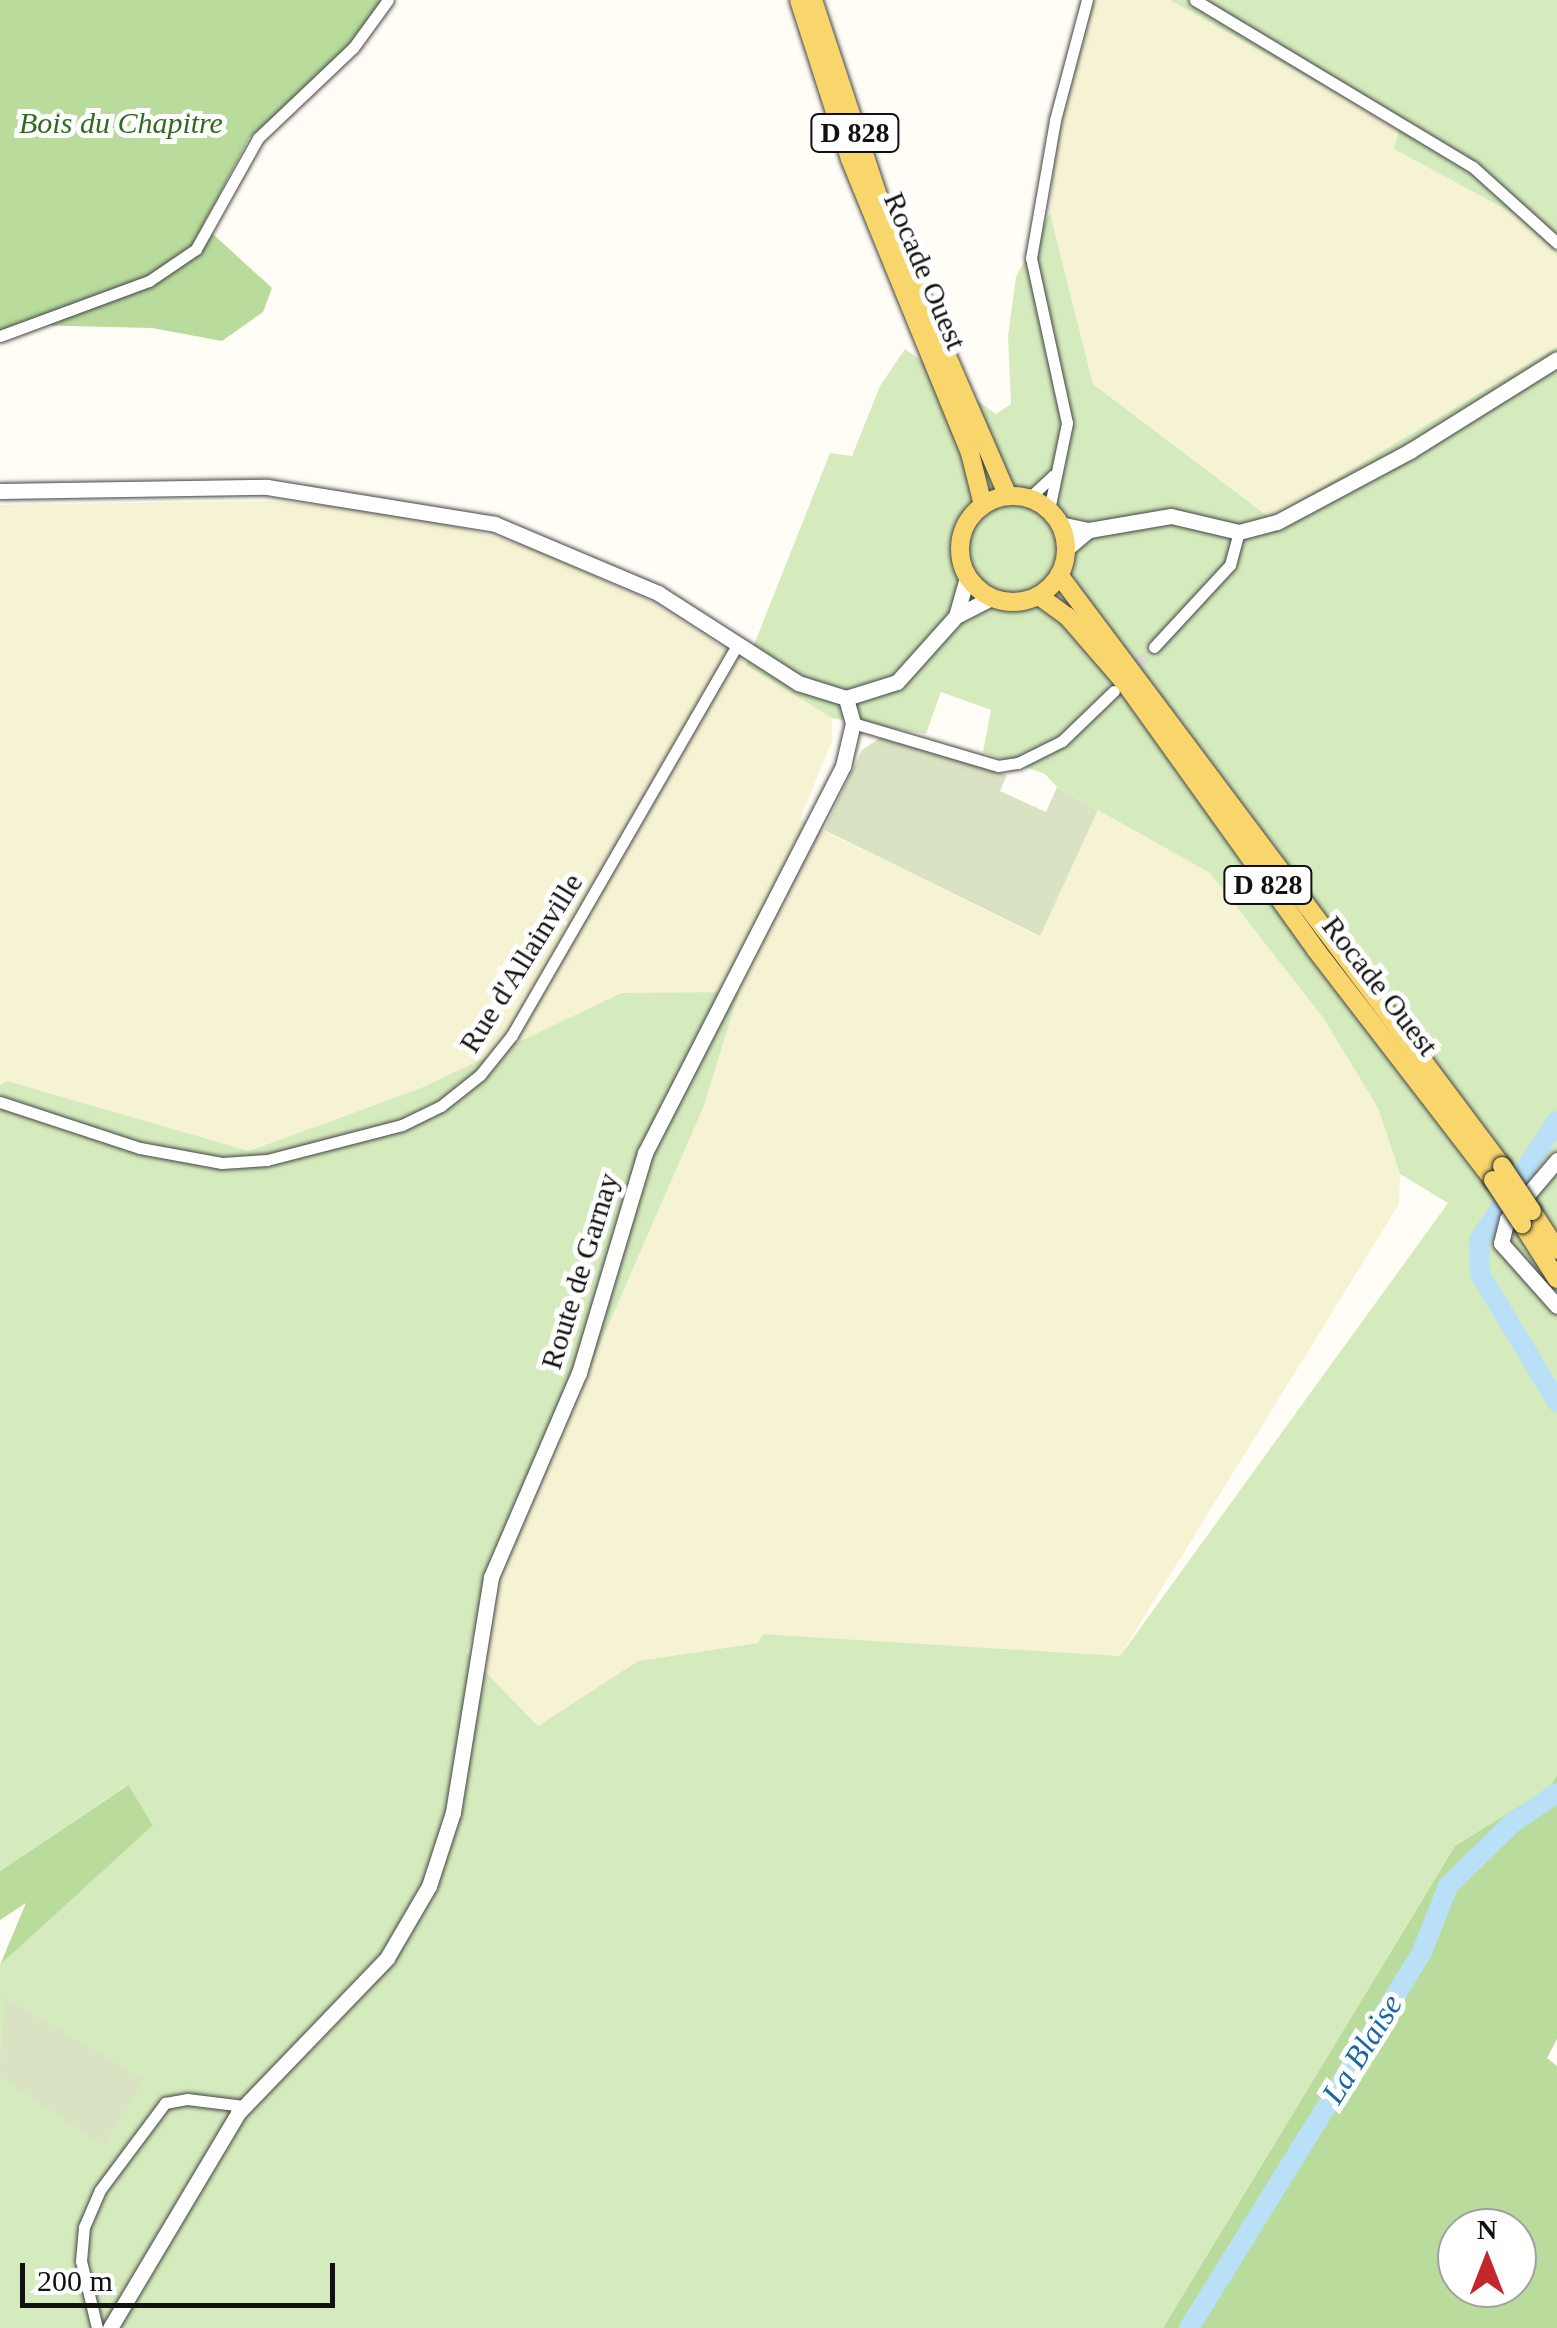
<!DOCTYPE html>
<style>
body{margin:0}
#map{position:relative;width:1557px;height:2328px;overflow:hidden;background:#fffdf5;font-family:"Times New Roman",serif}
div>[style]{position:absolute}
.farmland>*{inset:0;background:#f6f3d4}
.green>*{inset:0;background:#d5ebbd}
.forest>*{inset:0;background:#b9dc9c}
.cemetery>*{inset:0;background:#d9e3c4}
.river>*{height:20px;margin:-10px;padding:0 10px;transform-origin:10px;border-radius:10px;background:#b9e0f7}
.minor-tunnel>*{height:11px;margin-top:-5.5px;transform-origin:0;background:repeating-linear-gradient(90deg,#dbdad3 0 11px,transparent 0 16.5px)}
.roads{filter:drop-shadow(0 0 2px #444) drop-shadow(0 0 2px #444)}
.minor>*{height:11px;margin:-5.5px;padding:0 5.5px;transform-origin:5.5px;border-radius:5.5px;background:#fff}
.tertiary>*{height:15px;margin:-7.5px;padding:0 7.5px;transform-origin:7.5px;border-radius:7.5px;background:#fff}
.primary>*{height:18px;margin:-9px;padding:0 9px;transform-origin:9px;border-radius:9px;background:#f9d66b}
.primary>.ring{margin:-9px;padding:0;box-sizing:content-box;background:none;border:18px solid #f9d66b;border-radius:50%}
.bridges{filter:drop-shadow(0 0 2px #222) drop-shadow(0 0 2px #222)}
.primary-bridge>*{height:18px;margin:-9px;padding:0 9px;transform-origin:9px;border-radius:9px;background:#f9d66b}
span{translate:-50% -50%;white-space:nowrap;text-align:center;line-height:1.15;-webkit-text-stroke:10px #fff;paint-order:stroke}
.shield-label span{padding:2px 8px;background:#fff;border:2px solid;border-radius:8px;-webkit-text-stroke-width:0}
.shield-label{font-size:28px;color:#111;font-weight:700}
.park-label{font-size:30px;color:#2f6b1f;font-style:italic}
.street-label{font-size:30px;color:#111}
.water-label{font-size:32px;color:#1768a6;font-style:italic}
.north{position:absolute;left:1437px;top:2208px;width:100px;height:100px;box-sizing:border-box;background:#fff;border:2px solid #a0a0a0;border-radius:50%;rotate:0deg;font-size:28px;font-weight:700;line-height:40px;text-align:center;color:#111}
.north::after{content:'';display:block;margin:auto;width:35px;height:45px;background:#c4262e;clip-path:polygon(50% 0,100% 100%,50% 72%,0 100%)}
.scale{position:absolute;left:20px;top:2263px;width:315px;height:45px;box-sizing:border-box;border:5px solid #111;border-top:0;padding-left:12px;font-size:30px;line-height:35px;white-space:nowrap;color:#111;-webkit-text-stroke:8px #fff;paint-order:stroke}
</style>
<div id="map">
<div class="farmland">
<i style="clip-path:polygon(1088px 0,1170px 0,1399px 130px,1394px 149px,1514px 214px,1557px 254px,1557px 347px,1270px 518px,1093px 384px,1050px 213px,1056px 126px)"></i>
<i style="clip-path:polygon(269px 501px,406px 512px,528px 546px,655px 603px,832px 718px,832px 741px,800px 819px,1039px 936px,1098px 810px,1210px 873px,1324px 1019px,1378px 1108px,1400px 1174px,1399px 1204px,1120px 1656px,764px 1634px,759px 1643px,638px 1661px,538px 1726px,466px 1652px,703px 1108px,421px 1088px,249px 1151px,8px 1082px,0 1085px,0 505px)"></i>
</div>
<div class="green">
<i style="clip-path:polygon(1170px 0,1557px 0,1557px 254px,1514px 214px,1394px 149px,1399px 129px)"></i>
<i style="clip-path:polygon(1050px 213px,1093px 384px,1270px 518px,1557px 347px,1557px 1775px,1551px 1787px,1455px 1846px,1163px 2328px,0 2328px,0 1965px,153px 1824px,127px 1785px,0 1871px,0 1085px,7px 1081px,249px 1151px,421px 1088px,622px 993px,739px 992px,703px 1108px,466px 1652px,538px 1726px,638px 1661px,758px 1643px,763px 1634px,1120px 1656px,1448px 1203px,1400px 1174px,1378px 1108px,1324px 1019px,1210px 873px,1057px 787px,1045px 774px,983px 752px,991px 710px,941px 692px,926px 734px,832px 718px,746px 665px,830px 453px,852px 456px,880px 386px,905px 349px,996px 414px,1011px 404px,1008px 336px,1016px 277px)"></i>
</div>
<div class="forest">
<i style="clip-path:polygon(0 0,392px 0,303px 93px,249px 138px,203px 225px,272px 288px,263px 312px,222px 341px,152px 328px,26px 325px,0 338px)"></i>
<i style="clip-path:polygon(evenodd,1557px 1775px,1557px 2039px,1547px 2058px,1557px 2066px,1557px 2328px,1163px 2328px,1455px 1846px,1550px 1787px,1557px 1775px,1457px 2228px,1517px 2228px,1517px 2288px,1457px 2288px,1457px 2228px)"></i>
<i style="clip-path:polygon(128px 1785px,153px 1825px,0 1965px,26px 1903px,0 1920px,0 1871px)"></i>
</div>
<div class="cemetery">
<i style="clip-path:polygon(880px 738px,1007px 775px,1000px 791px,1046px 812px,1057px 787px,1098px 810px,1040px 936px,824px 830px,862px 750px)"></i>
<i style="clip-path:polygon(4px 1997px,144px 2080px,103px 2146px,0 2077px)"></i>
</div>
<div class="river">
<i style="left:1557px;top:1121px;width:142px;rotate:123.2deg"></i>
<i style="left:1479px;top:1240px;width:34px;rotate:88deg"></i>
<i style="left:1480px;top:1274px;width:149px;rotate:59deg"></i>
<i style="left:1189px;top:2328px;width:442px;rotate:-58.2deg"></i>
<i style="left:1422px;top:1952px;width:71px;rotate:-68.5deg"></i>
<i style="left:1448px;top:1886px;width:88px;rotate:-44.5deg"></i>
<i style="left:1511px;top:1824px;width:55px;rotate:-34deg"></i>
</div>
<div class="minor-tunnel">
<i style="left:1127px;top:676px;width:40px;rotate:-47deg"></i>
</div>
<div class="roads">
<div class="minor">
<i style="left:1195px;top:0;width:324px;rotate:31deg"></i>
<i style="left:1473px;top:167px;width:113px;rotate:42.1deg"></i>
<i style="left:0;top:336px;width:159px;rotate:-20.3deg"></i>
<i style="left:149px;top:281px;width:57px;rotate:-34.2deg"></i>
<i style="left:196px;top:249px;width:127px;rotate:-60.8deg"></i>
<i style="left:258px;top:138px;width:131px;rotate:-43.5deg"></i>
<i style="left:353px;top:48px;width:59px;rotate:-53.9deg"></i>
<i style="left:1029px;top:498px;width:33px;rotate:-43deg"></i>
<i style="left:1049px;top:510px;width:89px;rotate:-78.3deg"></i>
<i style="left:1067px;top:423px;width:169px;rotate:-102.3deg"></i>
<i style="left:1031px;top:258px;width:140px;rotate:-80.1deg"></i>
<i style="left:1055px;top:120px;width:124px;rotate:-75.1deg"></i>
<i style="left:1154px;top:647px;width:112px;rotate:-47.2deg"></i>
<i style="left:1230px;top:565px;width:34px;rotate:-75deg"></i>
<i style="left:853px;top:723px;width:151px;rotate:16.5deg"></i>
<i style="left:998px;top:766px;width:20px;rotate:-9deg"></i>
<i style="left:1018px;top:763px;width:49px;rotate:-26.6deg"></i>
<i style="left:1062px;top:741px;width:72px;rotate:-43.9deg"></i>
<i style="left:0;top:1102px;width:147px;rotate:18.2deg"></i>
<i style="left:140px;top:1148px;width:83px;rotate:10.4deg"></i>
<i style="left:222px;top:1163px;width:45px;rotate:-3.8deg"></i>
<i style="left:267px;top:1160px;width:139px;rotate:-14.5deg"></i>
<i style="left:402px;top:1125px;width:43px;rotate:-26deg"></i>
<i style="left:441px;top:1106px;width:50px;rotate:-38.5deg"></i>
<i style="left:480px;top:1075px;width:51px;rotate:-51.3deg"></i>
<i style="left:512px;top:1035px;width:452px;rotate:-60deg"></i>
<i style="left:97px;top:2328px;width:69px;rotate:-103.4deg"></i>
<i style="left:81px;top:2261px;width:34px;rotate:-85deg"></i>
<i style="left:84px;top:2227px;width:40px;rotate:-66.6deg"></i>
<i style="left:100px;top:2190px;width:109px;rotate:-53.2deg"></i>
<i style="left:165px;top:2103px;width:22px;rotate:-10deg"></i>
<i style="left:187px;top:2099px;width:57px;rotate:7deg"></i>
</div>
<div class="tertiary">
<i style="left:0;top:491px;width:267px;rotate:-0.9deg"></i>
<i style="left:267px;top:487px;width:231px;rotate:9.2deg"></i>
<i style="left:495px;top:524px;width:177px;rotate:22.9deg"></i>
<i style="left:658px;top:593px;width:166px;rotate:32.7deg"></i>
<i style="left:798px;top:683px;width:50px;rotate:17.4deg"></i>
<i style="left:846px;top:698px;width:53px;rotate:-17.4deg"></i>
<i style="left:897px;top:682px;width:89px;rotate:-48.2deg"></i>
<i style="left:956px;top:616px;width:39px;rotate:-27deg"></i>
<i style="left:1060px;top:524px;width:30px;rotate:12deg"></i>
<i style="left:1089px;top:530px;width:83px;rotate:-9.7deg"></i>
<i style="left:1171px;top:516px;width:70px;rotate:13.2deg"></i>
<i style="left:1239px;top:532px;width:39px;rotate:-15deg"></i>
<i style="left:1277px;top:522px;width:151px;rotate:-28.1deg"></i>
<i style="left:1410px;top:451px;width:173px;rotate:-32deg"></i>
<i style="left:1066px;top:549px;width:30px;rotate:-40deg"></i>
<i style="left:956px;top:616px;width:40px;rotate:-74deg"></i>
<i style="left:1557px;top:1160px;width:77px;rotate:130.3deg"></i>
<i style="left:1507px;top:1219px;width:25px;rotate:104deg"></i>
<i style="left:1501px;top:1243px;width:84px;rotate:48.4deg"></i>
<i style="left:110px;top:2328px;width:250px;rotate:-59.2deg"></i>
<i style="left:238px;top:2113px;width:215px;rotate:-46.1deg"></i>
<i style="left:387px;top:1958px;width:83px;rotate:-59.7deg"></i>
<i style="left:429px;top:1886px;width:78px;rotate:-72deg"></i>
<i style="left:453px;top:1812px;width:238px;rotate:-80.8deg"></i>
<i style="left:491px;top:1577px;width:222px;rotate:-66.7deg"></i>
<i style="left:579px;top:1373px;width:230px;rotate:-73.3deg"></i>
<i style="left:645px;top:1153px;width:435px;rotate:-62.9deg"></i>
<i style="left:843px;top:766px;width:44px;rotate:-76.9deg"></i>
<i style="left:853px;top:723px;width:26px;rotate:-106deg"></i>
</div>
<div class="primary">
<i style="left:799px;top:0;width:167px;rotate:72.2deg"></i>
<i style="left:850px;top:159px;width:318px;rotate:67.8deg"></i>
<i style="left:970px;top:453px;width:54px;rotate:76deg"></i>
<i style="left:813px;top:0;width:215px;rotate:71.6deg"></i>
<i style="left:881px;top:204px;width:318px;rotate:66.5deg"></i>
<i class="ring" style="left:960px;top:496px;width:88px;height:88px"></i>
<i style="left:1059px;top:575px;width:739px;rotate:53.15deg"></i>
<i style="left:1039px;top:596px;width:34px;rotate:36deg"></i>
<i style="left:1067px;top:616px;width:89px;rotate:49.1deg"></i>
<i style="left:1125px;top:683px;width:328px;rotate:54.4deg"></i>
<i style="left:1316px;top:950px;width:290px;rotate:52.4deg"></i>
<i style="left:1532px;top:1211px;width:46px;rotate:57.3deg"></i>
<i style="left:1522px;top:1224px;width:65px;rotate:57.5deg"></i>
</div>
</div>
<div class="bridges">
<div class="primary-bridge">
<i style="left:1502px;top:1166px;width:54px;rotate:56.3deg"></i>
<i style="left:1493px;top:1180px;width:53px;rotate:56.6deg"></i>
</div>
</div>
<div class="shield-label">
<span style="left:855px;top:133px">D 828</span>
<span style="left:1268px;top:885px">D 828</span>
</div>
<div class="park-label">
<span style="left:121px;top:123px">Bois du Chapitre</span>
</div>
<div class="street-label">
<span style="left:925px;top:271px;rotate:67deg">Rocade Ouest</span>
<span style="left:521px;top:963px;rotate:-58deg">Rue d'Allainville</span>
<span style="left:1380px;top:986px;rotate:52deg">Rocade Ouest</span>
<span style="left:580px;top:1271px;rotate:-73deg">Route de Garnay</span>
</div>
<div class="water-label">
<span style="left:1362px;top:2049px;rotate:-58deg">La Blaise</span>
</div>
<div class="north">N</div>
<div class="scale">200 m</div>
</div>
